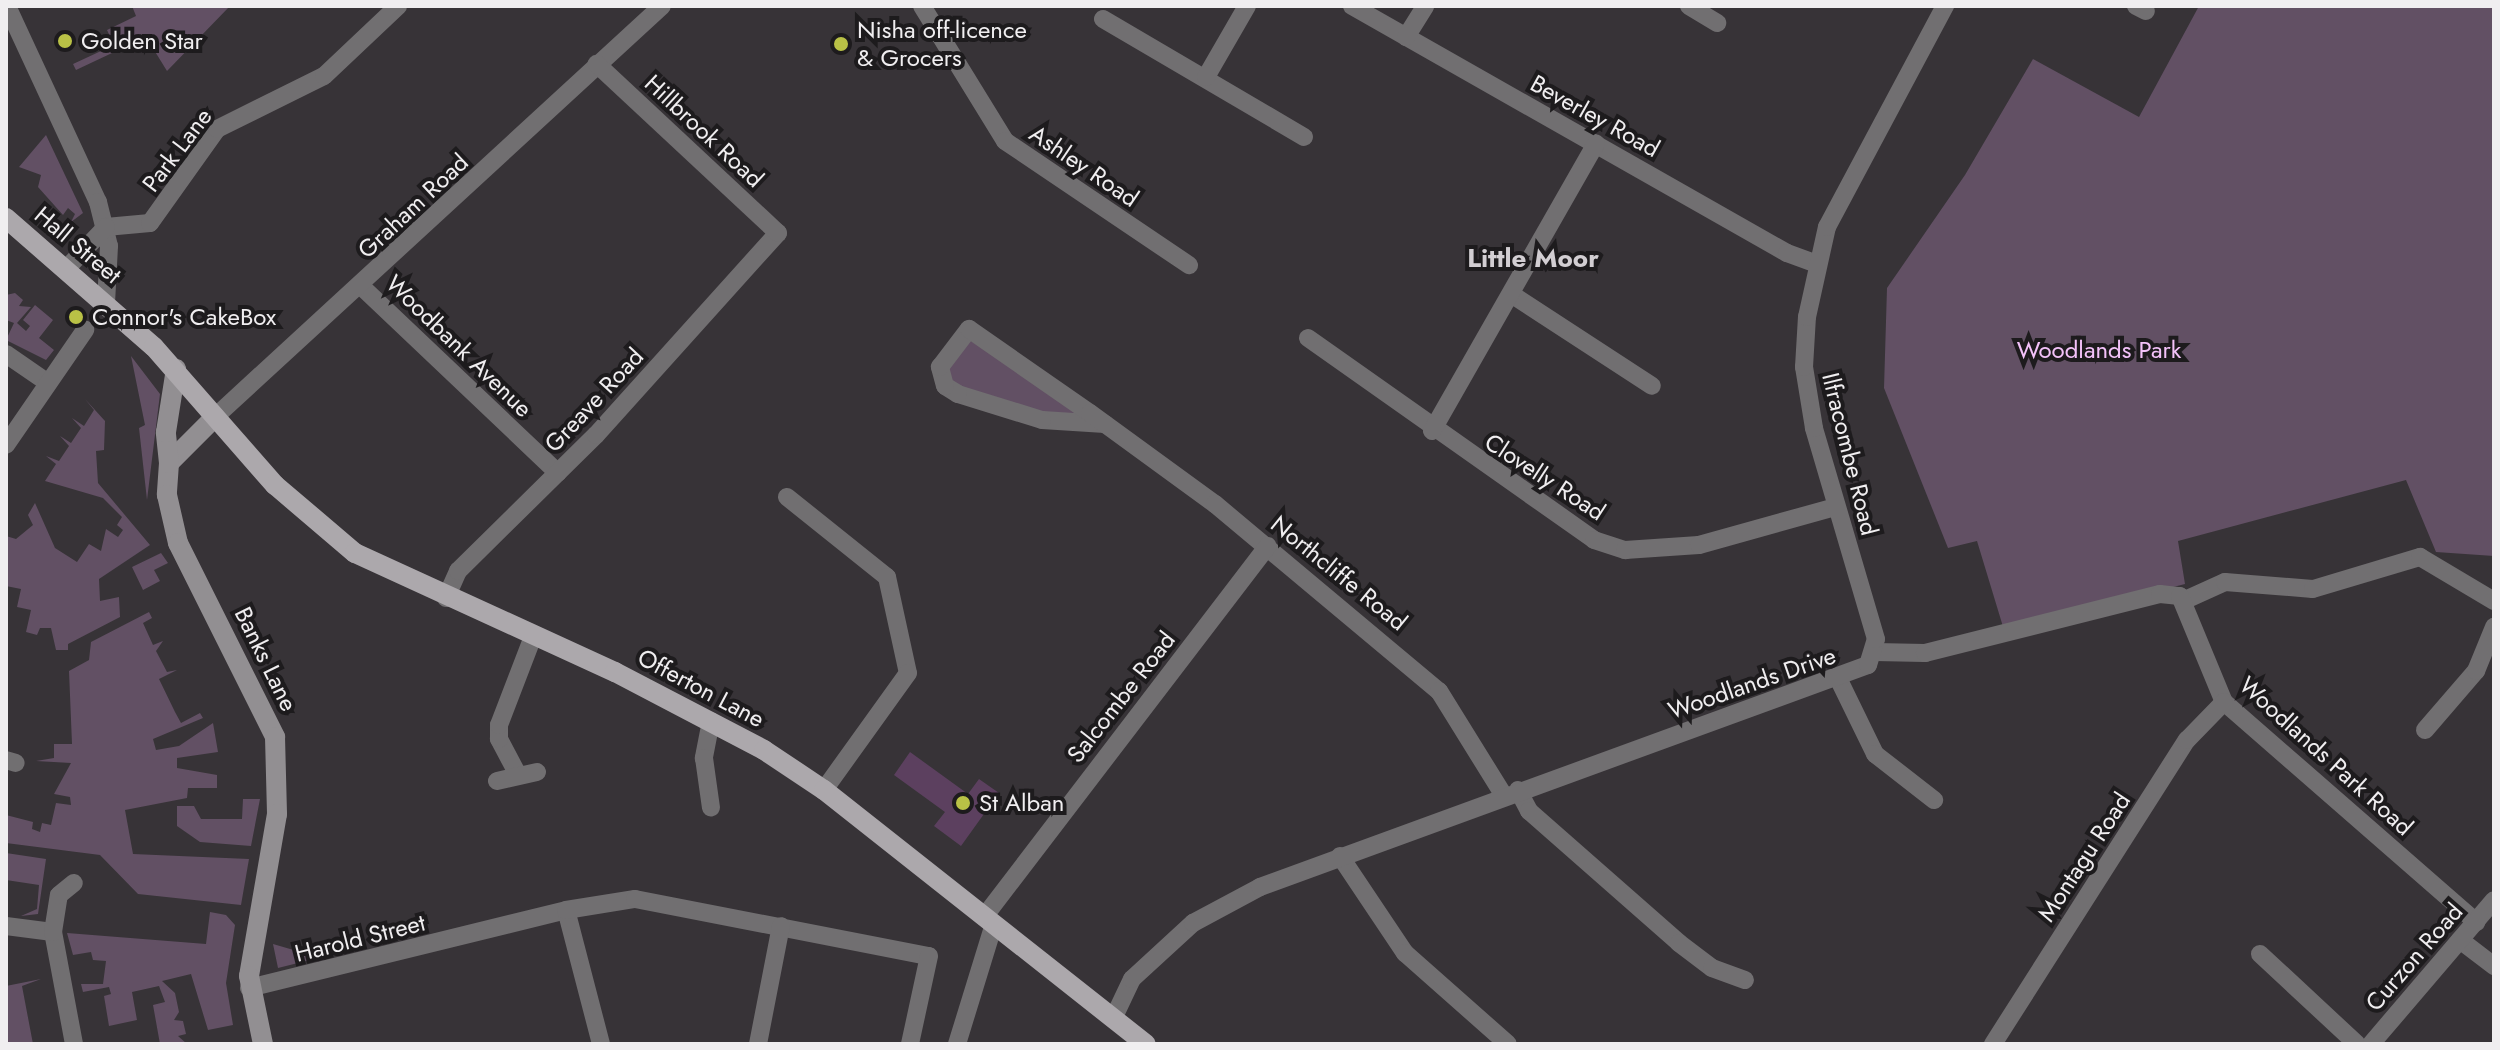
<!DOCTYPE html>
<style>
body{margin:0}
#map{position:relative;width:2500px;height:1050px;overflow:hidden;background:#373337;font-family:Jost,sans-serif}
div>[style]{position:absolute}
.green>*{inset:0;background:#625064}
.building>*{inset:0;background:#5c405f}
.street>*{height:18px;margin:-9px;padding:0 9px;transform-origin:9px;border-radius:9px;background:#716f71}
.secondary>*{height:20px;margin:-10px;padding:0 10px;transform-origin:10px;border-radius:10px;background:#928f92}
.primary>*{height:20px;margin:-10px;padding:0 10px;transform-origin:10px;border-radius:10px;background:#aca8ac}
.dots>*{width:22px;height:22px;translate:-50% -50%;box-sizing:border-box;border:4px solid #1d1b1d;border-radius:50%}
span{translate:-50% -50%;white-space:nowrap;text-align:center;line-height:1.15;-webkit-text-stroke:8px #1d1b1d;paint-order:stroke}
.poi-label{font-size:24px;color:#f0eef0}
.left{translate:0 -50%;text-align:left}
.street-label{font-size:24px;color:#f0eef0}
.park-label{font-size:24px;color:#f3c2f9}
.neighbourhood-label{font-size:26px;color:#d2ced2;font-weight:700}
.frame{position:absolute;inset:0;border:8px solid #f0eef0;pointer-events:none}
</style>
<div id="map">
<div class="green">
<i style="clip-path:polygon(132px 6px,230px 6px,167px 71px,146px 37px,76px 70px,73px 64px,114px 45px,107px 30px,136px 16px)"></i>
<i style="clip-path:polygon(2199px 6px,2494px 6px,2494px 556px,2436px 552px,2406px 480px,2178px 541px,2185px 584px,2004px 630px,1977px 541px,1948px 548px,1884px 388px,1887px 288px,1965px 175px,2033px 59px,2139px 117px)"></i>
<i style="clip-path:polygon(46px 135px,83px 213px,71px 222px,75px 214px,68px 208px,63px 215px,38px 187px,41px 175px,19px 167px)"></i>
<i style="clip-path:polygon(15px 293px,23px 300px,19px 306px,31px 307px,17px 323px,26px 331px,30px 326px,23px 320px,35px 305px,53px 320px,39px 338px,54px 350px,46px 360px,6px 340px,14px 323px,6px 320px,6px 295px)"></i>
<i style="clip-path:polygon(961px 335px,1090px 413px,1042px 420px,945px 386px,946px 355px)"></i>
<i style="clip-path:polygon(131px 356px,160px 394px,147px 500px,139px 428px,145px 425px)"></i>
<i style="clip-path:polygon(85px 399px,105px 421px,104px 450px,96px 451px,98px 483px,150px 545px,99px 579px,100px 601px,119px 597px,120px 617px,68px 644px,68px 650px,56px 650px,51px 628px,40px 628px,37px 635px,26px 632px,31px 610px,17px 607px,21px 589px,6px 586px,6px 536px,16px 539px,33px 525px,28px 515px,35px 503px,55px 548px,77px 562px,89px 544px,101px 551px,106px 529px,118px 537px,123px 530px,117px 525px,122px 517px,103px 498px,45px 481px,56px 464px,46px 456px,59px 461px,69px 446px,60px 436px,71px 443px,81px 428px,72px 418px,84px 426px,94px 410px)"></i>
<i style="clip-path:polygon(161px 553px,168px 563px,154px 570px,160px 581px,143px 590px,132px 567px)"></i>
<i style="clip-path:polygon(149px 612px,152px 618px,143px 623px,153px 645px,163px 641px,156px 651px,167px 672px,177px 670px,159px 679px,175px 712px,181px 723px,200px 713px,203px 718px,153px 739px,156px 750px,179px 746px,213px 723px,218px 752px,177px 758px,177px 768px,217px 775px,217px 788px,188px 788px,187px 798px,125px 810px,133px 854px,249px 859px,241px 905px,138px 894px,100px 855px,6px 843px,6px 815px,33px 822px,32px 829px,40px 832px,42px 823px,51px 825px,56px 803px,71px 805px,70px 797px,54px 794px,71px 763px,36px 761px,54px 758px,54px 744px,72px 744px,69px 671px,89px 660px,91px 642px)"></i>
<i style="clip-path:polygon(243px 799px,260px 799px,251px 846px,200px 842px,177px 826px,177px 806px,194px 806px,201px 819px,242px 819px)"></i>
<i style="clip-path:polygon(6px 853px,46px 859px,38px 914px,21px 916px,37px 909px,39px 885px,6px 880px)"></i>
<i style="clip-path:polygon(210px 912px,226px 915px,235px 925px,226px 983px,233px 1025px,208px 1030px,191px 974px,162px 981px,175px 993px,179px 1012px,174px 1020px,183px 1021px,186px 1034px,178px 1036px,187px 1044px,160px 1044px,153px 1005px,165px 1002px,159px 986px,132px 992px,137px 1020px,109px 1026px,104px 996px,111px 994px,109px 987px,83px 992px,81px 984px,103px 984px,106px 961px,93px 960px,91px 952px,73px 955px,67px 933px,206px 944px)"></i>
<i style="clip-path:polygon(273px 944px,297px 951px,334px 954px,278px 968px)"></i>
<i style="clip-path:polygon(41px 979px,22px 986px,33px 1044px,6px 1044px,6px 986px)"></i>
</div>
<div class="building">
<i style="clip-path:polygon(910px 752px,968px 794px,979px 779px,999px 793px,961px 846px,934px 826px,945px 812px,894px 775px)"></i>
</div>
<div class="street">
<i style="left:7px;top:6px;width:216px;rotate:65.1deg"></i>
<i style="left:98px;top:202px;width:45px;rotate:76deg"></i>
<i style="left:109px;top:246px;width:57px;rotate:93deg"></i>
<i style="left:922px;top:6px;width:158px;rotate:58.4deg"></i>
<i style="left:1005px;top:141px;width:222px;rotate:34deg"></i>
<i style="left:1352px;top:6px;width:500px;rotate:29.59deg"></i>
<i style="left:1787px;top:253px;width:32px;rotate:20deg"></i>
<i style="left:1689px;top:6px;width:33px;rotate:31deg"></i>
<i style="left:2136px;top:6px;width:11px;rotate:27deg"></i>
<i style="left:1103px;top:19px;width:233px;rotate:30.4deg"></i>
<i style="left:1406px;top:37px;width:36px;rotate:-58deg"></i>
<i style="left:1206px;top:77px;width:82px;rotate:-60deg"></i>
<i style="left:106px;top:227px;width:44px;rotate:-5.2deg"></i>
<i style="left:150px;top:223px;width:115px;rotate:-54.5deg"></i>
<i style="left:217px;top:129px;width:119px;rotate:-26.4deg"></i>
<i style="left:324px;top:76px;width:102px;rotate:-43.4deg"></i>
<i style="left:66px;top:269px;width:58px;rotate:-46.4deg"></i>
<i style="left:362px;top:287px;width:270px;rotate:43.5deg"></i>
<i style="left:1511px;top:294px;width:168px;rotate:33.1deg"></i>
<i style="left:1308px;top:338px;width:350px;rotate:35.2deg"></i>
<i style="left:1594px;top:540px;width:33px;rotate:18deg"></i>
<i style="left:1625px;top:550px;width:74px;rotate:-3.9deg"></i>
<i style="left:1699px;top:545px;width:141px;rotate:-15.6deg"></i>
<i style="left:6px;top:354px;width:51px;rotate:34.6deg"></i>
<i style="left:215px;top:417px;width:607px;rotate:-42.6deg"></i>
<i style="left:1105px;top:424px;width:63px;rotate:-176.4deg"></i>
<i style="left:1042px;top:420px;width:88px;rotate:-162.8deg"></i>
<i style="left:958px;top:394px;width:15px;rotate:-148deg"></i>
<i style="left:945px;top:386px;width:20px;rotate:-105deg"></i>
<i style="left:940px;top:367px;width:48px;rotate:-52.7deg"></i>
<i style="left:969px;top:329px;width:147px;rotate:34.8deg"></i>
<i style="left:1090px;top:413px;width:155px;rotate:36.1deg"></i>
<i style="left:1215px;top:504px;width:292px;rotate:39.9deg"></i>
<i style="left:1439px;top:691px;width:123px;rotate:58.2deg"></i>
<i style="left:1432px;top:431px;width:331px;rotate:-60.3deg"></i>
<i style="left:6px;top:445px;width:140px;rotate:-55.5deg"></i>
<i style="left:787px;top:497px;width:128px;rotate:38.7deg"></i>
<i style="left:887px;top:577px;width:98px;rotate:77.7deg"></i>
<i style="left:908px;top:673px;width:144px;rotate:125.7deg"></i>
<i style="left:446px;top:598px;width:30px;rotate:-66deg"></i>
<i style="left:458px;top:571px;width:194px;rotate:-44.6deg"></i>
<i style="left:596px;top:435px;width:272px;rotate:-48deg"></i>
<i style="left:778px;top:233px;width:248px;rotate:-137deg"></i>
<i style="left:2183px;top:601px;width:46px;rotate:-24.3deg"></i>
<i style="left:2225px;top:582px;width:88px;rotate:4.5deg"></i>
<i style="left:2313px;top:589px;width:112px;rotate:-16.7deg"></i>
<i style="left:2420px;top:557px;width:86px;rotate:30.7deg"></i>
<i style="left:1875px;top:652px;width:50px;rotate:1.1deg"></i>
<i style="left:1925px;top:653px;width:242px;rotate:-14.1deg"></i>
<i style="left:2160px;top:594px;width:20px;rotate:6deg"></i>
<i style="left:2180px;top:596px;width:115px;rotate:67.5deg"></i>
<i style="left:2224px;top:702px;width:335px;rotate:41.1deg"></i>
<i style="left:1838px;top:678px;width:85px;rotate:64deg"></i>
<i style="left:1875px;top:754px;width:75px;rotate:37.9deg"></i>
<i style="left:711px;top:721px;width:38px;rotate:101deg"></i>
<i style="left:704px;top:758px;width:50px;rotate:82deg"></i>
<i style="left:2425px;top:730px;width:78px;rotate:-49.2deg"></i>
<i style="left:2476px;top:671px;width:48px;rotate:-67.8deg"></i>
<i style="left:6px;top:760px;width:10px;rotate:17deg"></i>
<i style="left:518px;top:775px;width:41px;rotate:-117.8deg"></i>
<i style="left:499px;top:739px;width:14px;rotate:-90deg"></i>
<i style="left:499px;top:725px;width:97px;rotate:-69deg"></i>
<i style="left:497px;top:781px;width:41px;rotate:-12.7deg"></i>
<i style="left:1518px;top:790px;width:24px;rotate:62deg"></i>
<i style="left:1529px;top:811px;width:200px;rotate:41.3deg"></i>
<i style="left:1679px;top:943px;width:41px;rotate:37.1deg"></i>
<i style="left:1712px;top:968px;width:35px;rotate:20deg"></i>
<i style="left:1340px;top:856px;width:117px;rotate:56.2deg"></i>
<i style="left:1405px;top:953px;width:137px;rotate:41.5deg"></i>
<i style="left:984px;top:917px;width:467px;rotate:-52.6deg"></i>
<i style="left:6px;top:926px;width:47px;rotate:7.3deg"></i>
<i style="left:2460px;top:940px;width:43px;rotate:37.4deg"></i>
<i style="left:2260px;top:954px;width:132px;rotate:42.9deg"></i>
<i style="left:249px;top:988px;width:326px;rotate:-13.8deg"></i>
<i style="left:1113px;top:1019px;width:44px;rotate:-64.6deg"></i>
<i style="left:1132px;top:979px;width:83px;rotate:-42.6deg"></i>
<i style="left:1193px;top:923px;width:76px;rotate:-28.2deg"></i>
<i style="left:1260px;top:887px;width:647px;rotate:-20.06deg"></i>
<i style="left:1868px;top:665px;width:27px;rotate:-73deg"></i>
<i style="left:1876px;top:639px;width:220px;rotate:-106.4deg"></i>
<i style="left:1814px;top:428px;width:62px;rotate:-99.3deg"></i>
<i style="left:1804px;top:367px;width:50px;rotate:-86.6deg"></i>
<i style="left:1807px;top:317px;width:92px;rotate:-77.5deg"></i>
<i style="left:1827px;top:227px;width:251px;rotate:-61.9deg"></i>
<i style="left:74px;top:1044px;width:114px;rotate:-100.6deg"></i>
<i style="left:53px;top:932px;width:37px;rotate:-81deg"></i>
<i style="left:59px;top:895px;width:19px;rotate:-39deg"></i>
<i style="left:601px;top:1044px;width:138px;rotate:-104.6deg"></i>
<i style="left:566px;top:910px;width:70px;rotate:-9.1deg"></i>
<i style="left:635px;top:899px;width:299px;rotate:11deg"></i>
<i style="left:929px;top:956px;width:90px;rotate:102.2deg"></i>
<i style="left:758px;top:1044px;width:120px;rotate:-79deg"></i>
<i style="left:957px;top:1044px;width:126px;rotate:-72.9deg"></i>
<i style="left:1993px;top:1044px;width:361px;rotate:-57.5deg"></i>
<i style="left:2187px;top:740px;width:53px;rotate:-45.8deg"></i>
<i style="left:2371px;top:1044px;width:189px;rotate:-49.5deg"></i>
</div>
<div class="secondary">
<i style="left:215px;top:417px;width:65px;rotate:135deg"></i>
<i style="left:169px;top:463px;width:32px;rotate:94deg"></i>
<i style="left:167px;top:495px;width:49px;rotate:77.1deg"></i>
<i style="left:178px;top:543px;width:217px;rotate:63.4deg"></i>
<i style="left:275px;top:737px;width:77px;rotate:88.5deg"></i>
<i style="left:277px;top:814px;width:164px;rotate:99.8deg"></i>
<i style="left:249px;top:976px;width:69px;rotate:78.4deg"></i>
<i style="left:169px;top:463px;width:31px;rotate:-96deg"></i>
<i style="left:166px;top:432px;width:64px;rotate:-81deg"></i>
</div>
<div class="primary">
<i style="left:6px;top:218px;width:196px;rotate:41.1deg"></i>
<i style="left:154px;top:347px;width:184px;rotate:48.8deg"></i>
<i style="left:275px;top:485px;width:105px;rotate:40.4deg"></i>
<i style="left:355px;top:553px;width:286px;rotate:24.6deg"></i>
<i style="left:615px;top:672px;width:168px;rotate:27.6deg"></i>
<i style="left:764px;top:750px;width:72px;rotate:33.7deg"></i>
<i style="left:824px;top:790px;width:410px;rotate:38.3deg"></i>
</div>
<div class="dots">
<i style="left:65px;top:41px;background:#b9c146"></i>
<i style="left:841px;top:44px;background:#b9c146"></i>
<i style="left:76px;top:317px;background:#b9c146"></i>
<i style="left:963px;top:803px;background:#b9c146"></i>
</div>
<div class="poi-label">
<span class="left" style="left:857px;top:44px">Nisha off-licence<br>&amp; Grocers</span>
<span class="left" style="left:81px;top:41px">Golden Star</span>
<span class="left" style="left:92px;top:317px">Connor's CakeBox</span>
<span class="left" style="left:979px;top:803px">St Alban</span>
</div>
<div class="street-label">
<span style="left:1595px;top:116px;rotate:29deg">Beverley Road</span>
<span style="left:704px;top:131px;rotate:43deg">Hillbrook Road</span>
<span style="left:177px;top:150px;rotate:-53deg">Park Lane</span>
<span style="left:1084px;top:166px;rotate:34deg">Ashley Road</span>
<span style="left:413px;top:206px;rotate:-43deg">Graham Road</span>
<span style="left:78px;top:245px;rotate:40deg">Hall Street</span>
<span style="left:459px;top:346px;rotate:44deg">Woodbank Avenue</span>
<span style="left:594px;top:400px;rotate:-47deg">Greave Road</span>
<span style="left:1850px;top:454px;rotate:76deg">Ilfracombe Road</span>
<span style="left:1545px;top:477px;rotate:33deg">Clovelly Road</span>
<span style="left:1339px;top:573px;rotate:39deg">Northcliffe Road</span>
<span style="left:266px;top:659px;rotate:64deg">Banks Lane</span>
<span style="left:1752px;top:683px;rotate:-19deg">Woodlands Drive</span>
<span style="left:701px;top:688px;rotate:28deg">Offerton Lane</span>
<span style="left:1121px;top:697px;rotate:-52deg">Salcombe Road</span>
<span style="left:2326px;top:756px;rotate:42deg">Woodlands Park Road</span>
<span style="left:2084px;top:857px;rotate:-57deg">Montagu Road</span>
<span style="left:360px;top:938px;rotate:-14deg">Harold Street</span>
<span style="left:2414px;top:957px;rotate:-49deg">Curzon Road</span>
</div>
<div class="park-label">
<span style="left:2099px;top:350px">Woodlands Park</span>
</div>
<div class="neighbourhood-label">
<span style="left:1533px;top:259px">Little Moor</span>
</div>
<div class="frame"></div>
</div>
